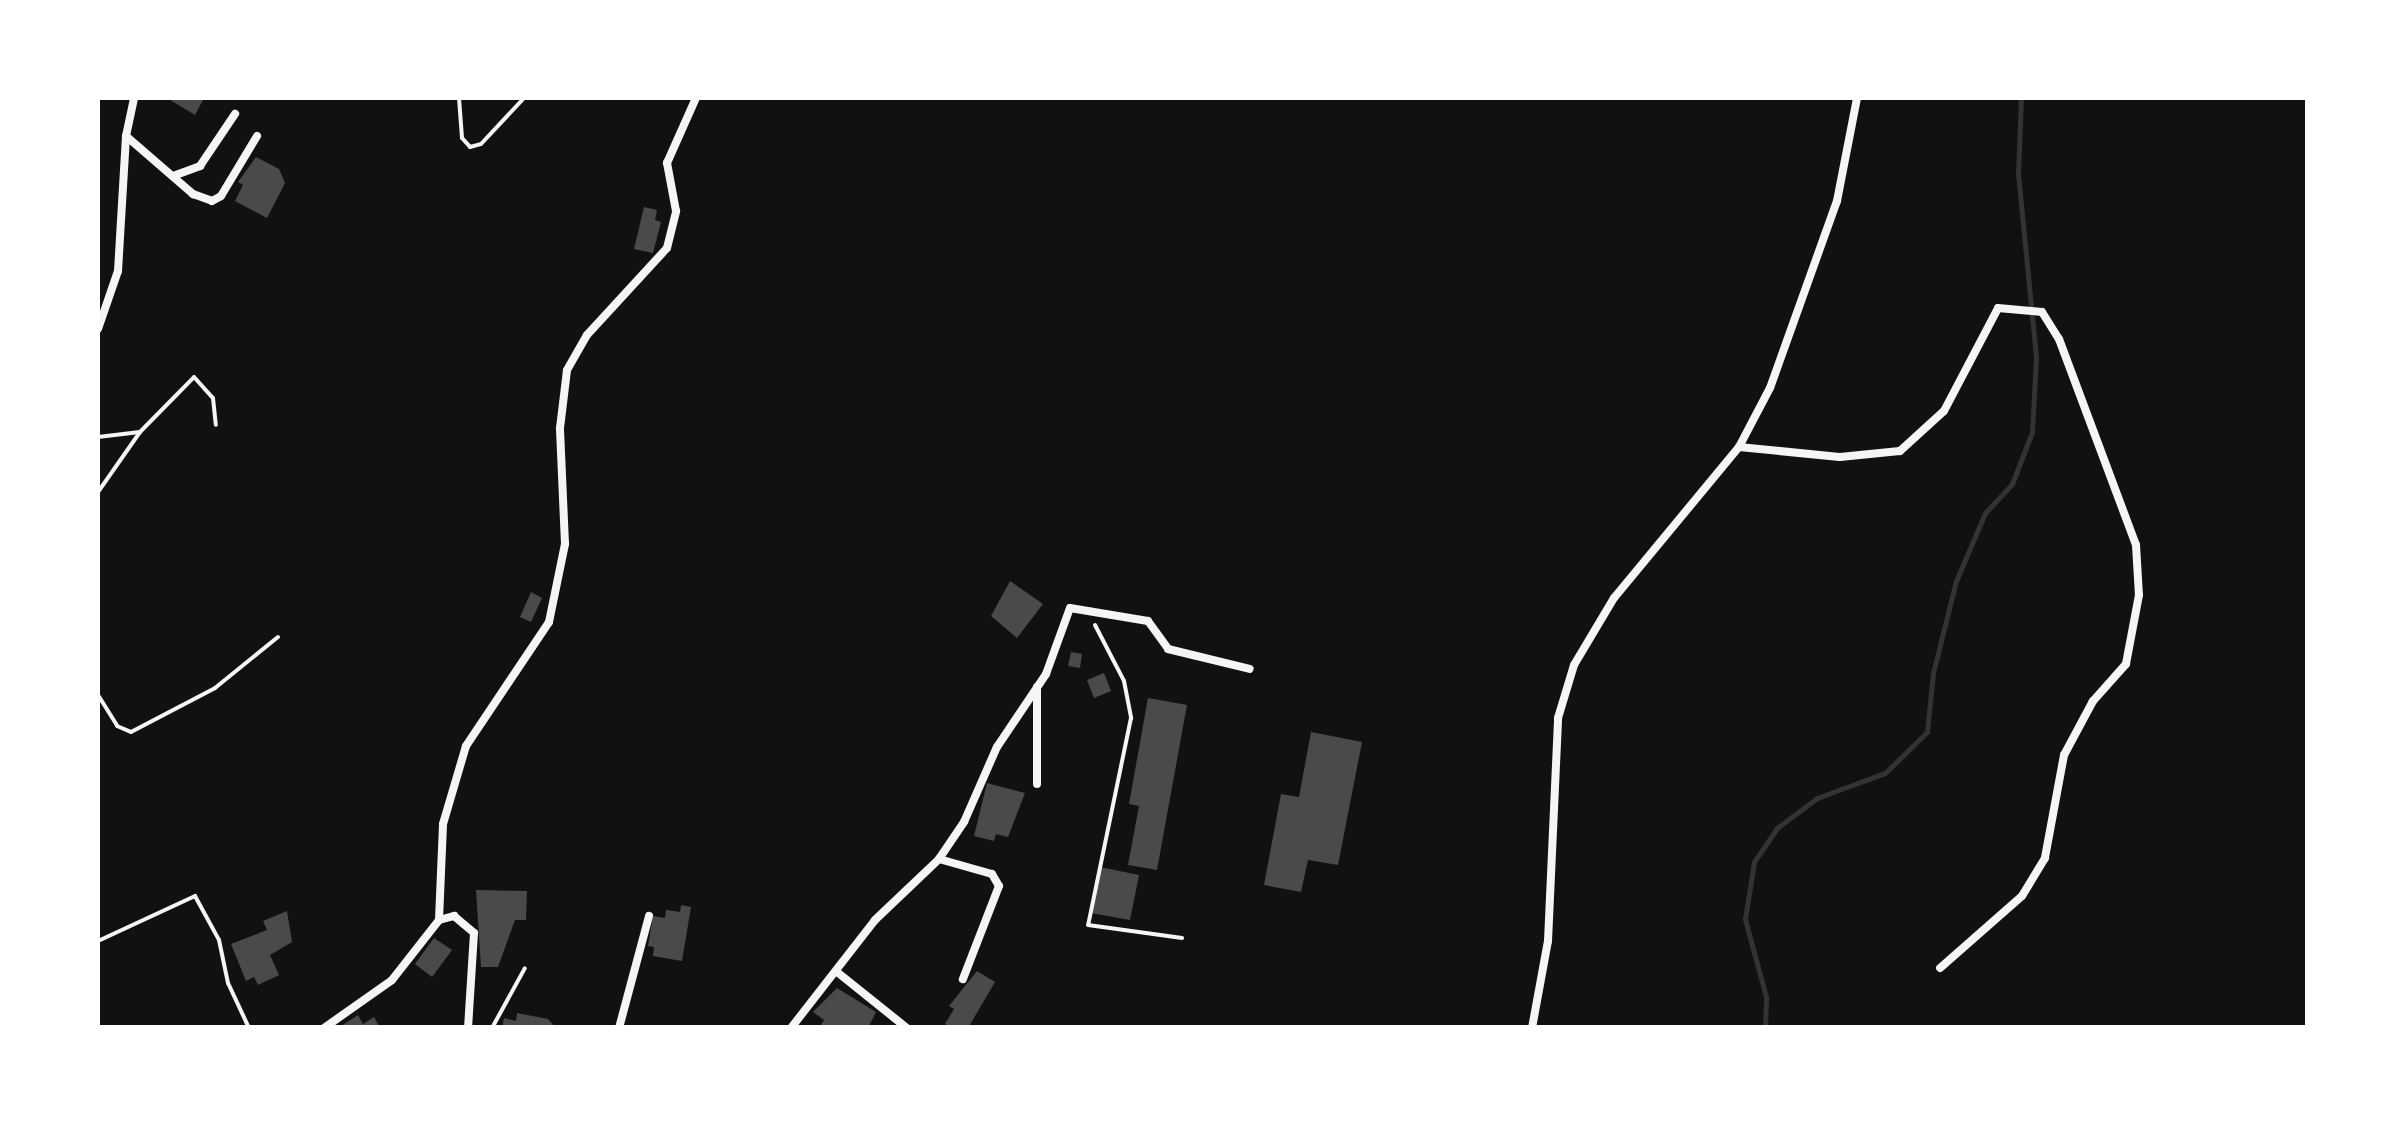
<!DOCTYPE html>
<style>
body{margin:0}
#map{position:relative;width:2405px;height:1125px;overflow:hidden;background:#111;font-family:"Fira Sans Condensed",sans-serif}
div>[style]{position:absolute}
.stream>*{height:5px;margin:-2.5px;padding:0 2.5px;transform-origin:2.5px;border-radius:2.5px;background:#333}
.building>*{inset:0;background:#4a4a4a}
.path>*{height:4px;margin:-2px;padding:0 2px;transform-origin:2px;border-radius:2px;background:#f5f5f5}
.service>*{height:4px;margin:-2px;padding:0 2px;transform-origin:2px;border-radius:2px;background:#f5f5f5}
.minor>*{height:8px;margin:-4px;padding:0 4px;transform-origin:4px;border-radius:4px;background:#f5f5f5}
span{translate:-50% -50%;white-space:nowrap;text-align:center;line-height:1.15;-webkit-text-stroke:9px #fff;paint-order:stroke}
.frame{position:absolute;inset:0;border:100px solid #fff;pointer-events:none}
</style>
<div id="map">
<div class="stream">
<i style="left:1765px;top:1028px;width:31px;rotate:-88deg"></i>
<i style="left:1766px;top:997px;width:81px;rotate:-105.1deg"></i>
<i style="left:1745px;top:919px;width:58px;rotate:-81deg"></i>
<i style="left:1754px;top:862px;width:41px;rotate:-55.9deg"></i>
<i style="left:1777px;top:828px;width:50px;rotate:-36.9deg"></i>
<i style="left:1817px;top:798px;width:72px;rotate:-20.2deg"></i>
<i style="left:1885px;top:773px;width:59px;rotate:-44.3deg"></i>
<i style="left:1927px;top:732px;width:59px;rotate:-84.2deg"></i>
<i style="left:1933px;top:673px;width:95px;rotate:-76deg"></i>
<i style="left:1956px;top:581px;width:74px;rotate:-66.9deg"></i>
<i style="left:1985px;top:513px;width:40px;rotate:-47deg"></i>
<i style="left:2012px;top:484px;width:56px;rotate:-69deg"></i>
<i style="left:2032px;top:432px;width:75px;rotate:-86.9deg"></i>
<i style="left:2036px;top:357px;width:183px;rotate:-95.6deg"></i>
<i style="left:2018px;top:175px;width:77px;rotate:-87.8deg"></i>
</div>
<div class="building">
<i style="clip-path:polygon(167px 98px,204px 98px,195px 115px)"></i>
<i style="clip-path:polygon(256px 157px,279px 169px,285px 183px,267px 218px,235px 201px,243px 185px,238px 182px)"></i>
<i style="clip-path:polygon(644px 207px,657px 210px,655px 220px,661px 222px,653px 253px,634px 249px)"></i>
<i style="clip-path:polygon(1010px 581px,1043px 604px,1017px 638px,991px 616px)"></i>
<i style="clip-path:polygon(531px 592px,542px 598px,531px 622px,520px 617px)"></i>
<i style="clip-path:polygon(1071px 652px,1082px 654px,1080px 668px,1068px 666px)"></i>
<i style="clip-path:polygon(1104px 673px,1111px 691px,1094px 698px,1087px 680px)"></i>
<i style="clip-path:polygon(1148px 698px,1187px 705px,1157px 870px,1128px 865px,1139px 806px,1129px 804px)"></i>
<i style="clip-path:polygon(1311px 732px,1362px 742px,1338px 865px,1308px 860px,1301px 892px,1264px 885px,1281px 794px,1299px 797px)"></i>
<i style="clip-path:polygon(987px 783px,1025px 793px,1008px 837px,996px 834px,994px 841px,974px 836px)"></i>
<i style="clip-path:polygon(1100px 867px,1139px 875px,1130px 920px,1091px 913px)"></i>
<i style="clip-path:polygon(476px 890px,527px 891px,526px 920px,515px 920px,498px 967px,481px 967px)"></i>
<i style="clip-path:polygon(681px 905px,691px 907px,682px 961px,653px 956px,654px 947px,648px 946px,653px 916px,665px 918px,666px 910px,680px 912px)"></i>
<i style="clip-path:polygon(287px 911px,292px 942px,270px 955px,279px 975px,258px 985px,254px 977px,246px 981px,231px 944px,267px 930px,263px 921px)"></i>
<i style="clip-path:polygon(434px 938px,452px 950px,432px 977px,415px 964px)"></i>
<i style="clip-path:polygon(977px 971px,995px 982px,968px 1028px,952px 1028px,945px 1024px,954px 1009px,949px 1006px)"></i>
<i style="clip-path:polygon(837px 988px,876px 1012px,868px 1028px,819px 1028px,824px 1020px,813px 1012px)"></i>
<i style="clip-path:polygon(517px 1013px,548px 1019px,556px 1028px,502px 1028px,504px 1018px,516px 1021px)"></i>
<i style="clip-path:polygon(358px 1015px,363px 1024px,374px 1017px,380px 1028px,338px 1028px)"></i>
</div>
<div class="path">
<i style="left:140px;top:432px;width:77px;rotate:-45.5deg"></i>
<i style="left:194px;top:377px;width:28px;rotate:48deg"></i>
<i style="left:213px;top:398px;width:27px;rotate:84deg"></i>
<i style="left:98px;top:437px;width:42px;rotate:-6.8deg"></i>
<i style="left:140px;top:432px;width:73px;rotate:125deg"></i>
<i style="left:1095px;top:625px;width:63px;rotate:62.6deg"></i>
<i style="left:1124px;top:681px;width:38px;rotate:79deg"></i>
<i style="left:1131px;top:718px;width:211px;rotate:101.7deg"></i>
<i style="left:1088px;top:925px;width:95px;rotate:7.9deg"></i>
<i style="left:98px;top:695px;width:36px;rotate:58deg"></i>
<i style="left:117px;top:726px;width:15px;rotate:23deg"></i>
<i style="left:131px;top:732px;width:95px;rotate:-27.6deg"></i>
<i style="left:215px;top:688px;width:81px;rotate:-39deg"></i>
<i style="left:98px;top:941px;width:107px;rotate:-24.9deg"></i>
<i style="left:195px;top:896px;width:50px;rotate:61.4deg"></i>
<i style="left:219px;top:940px;width:44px;rotate:78.2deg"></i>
<i style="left:228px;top:983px;width:50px;rotate:65deg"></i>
<i style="left:492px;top:1028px;width:68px;rotate:-61.2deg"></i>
</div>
<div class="service">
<i style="left:459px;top:98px;width:40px;rotate:85.7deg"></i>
<i style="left:462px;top:138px;width:12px;rotate:48deg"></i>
<i style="left:470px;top:147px;width:11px;rotate:-15deg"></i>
<i style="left:481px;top:144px;width:63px;rotate:-46.9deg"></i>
</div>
<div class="minor">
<i style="left:126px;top:136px;width:89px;rotate:40.9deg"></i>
<i style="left:193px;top:194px;width:20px;rotate:20deg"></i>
<i style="left:212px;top:201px;width:10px;rotate:-29deg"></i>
<i style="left:221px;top:196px;width:70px;rotate:-59deg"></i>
<i style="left:173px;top:176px;width:29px;rotate:-20deg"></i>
<i style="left:200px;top:166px;width:63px;rotate:-56.1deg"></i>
<i style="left:98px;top:329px;width:61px;rotate:-71deg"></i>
<i style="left:118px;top:271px;width:135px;rotate:-86.6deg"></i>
<i style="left:126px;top:136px;width:39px;rotate:-78deg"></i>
<i style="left:1739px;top:447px;width:101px;rotate:5.7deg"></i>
<i style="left:1840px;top:457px;width:60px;rotate:-5.7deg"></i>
<i style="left:1900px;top:451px;width:59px;rotate:-42.3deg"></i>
<i style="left:1944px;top:411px;width:116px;rotate:-62.3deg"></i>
<i style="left:1998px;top:308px;width:44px;rotate:5.2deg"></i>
<i style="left:2042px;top:312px;width:32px;rotate:58deg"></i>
<i style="left:2059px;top:339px;width:220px;rotate:69.5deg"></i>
<i style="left:2136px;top:545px;width:50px;rotate:86.6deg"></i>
<i style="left:2139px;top:595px;width:70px;rotate:100.7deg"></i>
<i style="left:2126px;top:664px;width:50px;rotate:131.7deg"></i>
<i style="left:2093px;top:701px;width:61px;rotate:118.2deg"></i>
<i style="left:2064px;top:755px;width:105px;rotate:100.5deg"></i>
<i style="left:2045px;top:858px;width:44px;rotate:121.2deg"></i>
<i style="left:2022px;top:896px;width:109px;rotate:138.7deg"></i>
<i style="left:1037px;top:687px;width:97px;rotate:90deg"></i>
<i style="left:939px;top:859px;width:55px;rotate:15.8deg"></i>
<i style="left:992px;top:874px;width:14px;rotate:60deg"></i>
<i style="left:999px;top:886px;width:100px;rotate:111.2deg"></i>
<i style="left:439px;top:920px;width:96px;rotate:-87.6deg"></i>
<i style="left:443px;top:824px;width:81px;rotate:-73.6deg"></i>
<i style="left:466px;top:746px;width:149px;rotate:-56.2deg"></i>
<i style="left:549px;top:622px;width:80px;rotate:-78.4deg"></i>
<i style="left:565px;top:544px;width:116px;rotate:-92.5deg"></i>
<i style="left:560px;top:428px;width:58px;rotate:-83.1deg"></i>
<i style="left:567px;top:370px;width:40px;rotate:-60.3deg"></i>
<i style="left:587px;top:335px;width:118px;rotate:-47.4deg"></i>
<i style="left:667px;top:248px;width:38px;rotate:-76deg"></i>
<i style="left:676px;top:211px;width:49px;rotate:-100.6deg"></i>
<i style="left:667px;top:163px;width:71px;rotate:-66deg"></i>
<i style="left:837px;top:972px;width:90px;rotate:38.7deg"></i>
<i style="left:324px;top:1028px;width:83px;rotate:-35.2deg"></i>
<i style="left:392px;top:980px;width:76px;rotate:-51.9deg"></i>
<i style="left:439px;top:920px;width:16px;rotate:-15deg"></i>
<i style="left:454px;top:916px;width:26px;rotate:40deg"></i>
<i style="left:474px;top:933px;width:95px;rotate:93.6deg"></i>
<i style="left:619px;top:1028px;width:116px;rotate:-75deg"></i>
<i style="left:791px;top:1028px;width:137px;rotate:-52.1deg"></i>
<i style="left:875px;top:920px;width:88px;rotate:-43.6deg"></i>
<i style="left:939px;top:859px;width:45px;rotate:-56deg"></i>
<i style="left:964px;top:822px;width:82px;rotate:-66.3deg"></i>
<i style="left:997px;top:747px;width:88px;rotate:-56.1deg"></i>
<i style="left:1046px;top:674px;width:70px;rotate:-70deg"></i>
<i style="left:1070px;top:608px;width:79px;rotate:9.5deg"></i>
<i style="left:1148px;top:621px;width:34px;rotate:54deg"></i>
<i style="left:1168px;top:649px;width:84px;rotate:13.7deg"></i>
<i style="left:1532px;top:1028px;width:88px;rotate:-79.6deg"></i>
<i style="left:1548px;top:941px;width:223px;rotate:-87.4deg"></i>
<i style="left:1558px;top:718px;width:55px;rotate:-73.2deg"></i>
<i style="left:1574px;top:665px;width:78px;rotate:-59.2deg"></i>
<i style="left:1614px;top:598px;width:196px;rotate:-50.4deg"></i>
<i style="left:1739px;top:447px;width:67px;rotate:-62.3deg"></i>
<i style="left:1770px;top:388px;width:199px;rotate:-70.3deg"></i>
<i style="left:1837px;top:201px;width:105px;rotate:-79deg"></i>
</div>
<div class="frame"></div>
</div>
